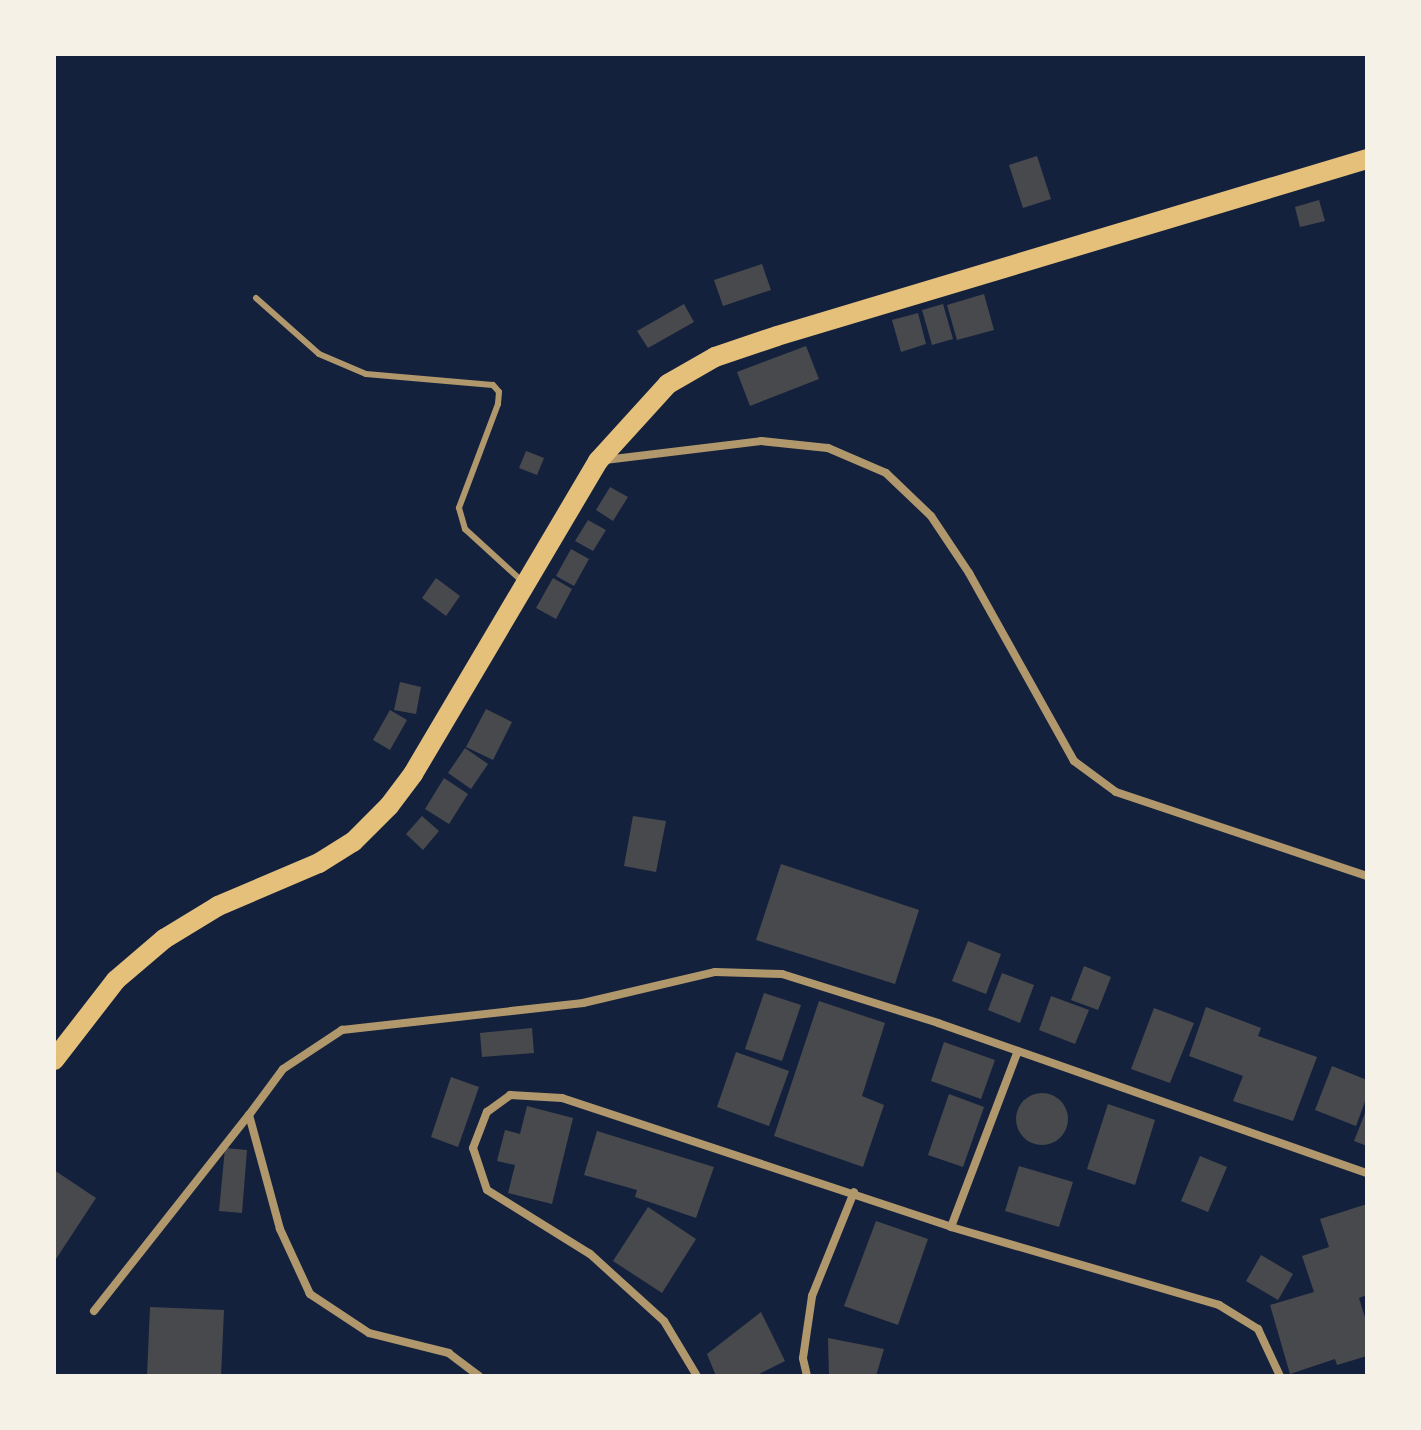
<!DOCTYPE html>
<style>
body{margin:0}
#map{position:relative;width:1421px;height:1430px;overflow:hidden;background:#14213d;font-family:"Alegreya Sans",sans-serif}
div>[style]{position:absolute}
.building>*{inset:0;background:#48494c}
.round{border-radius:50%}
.service>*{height:6px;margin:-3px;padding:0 3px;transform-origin:3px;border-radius:3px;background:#b1986c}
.minor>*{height:8px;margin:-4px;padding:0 4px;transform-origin:4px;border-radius:4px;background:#b1986c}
.primary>*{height:20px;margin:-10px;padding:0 10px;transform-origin:10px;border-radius:10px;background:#e5c07b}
span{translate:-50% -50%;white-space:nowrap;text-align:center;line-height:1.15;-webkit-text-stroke:7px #f6f1e7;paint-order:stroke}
.frame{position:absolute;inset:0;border:56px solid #f6f1e7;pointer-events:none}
</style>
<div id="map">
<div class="building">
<i style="clip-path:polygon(1037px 156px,1051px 199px,1023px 208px,1009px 165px)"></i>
<i style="clip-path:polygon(1319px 200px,1325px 221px,1300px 227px,1295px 207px)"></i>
<i style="clip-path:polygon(762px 264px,771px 290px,723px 306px,714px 280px)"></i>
<i style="clip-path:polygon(984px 294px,994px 330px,957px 340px,947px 305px)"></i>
<i style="clip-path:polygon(684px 304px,694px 322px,648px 348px,637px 331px)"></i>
<i style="clip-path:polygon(943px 304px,953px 339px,932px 345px,922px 310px)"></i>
<i style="clip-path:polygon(918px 313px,926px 344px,901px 352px,892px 320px)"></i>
<i style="clip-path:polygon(806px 346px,819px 379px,750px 406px,737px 372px)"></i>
<i style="clip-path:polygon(526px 451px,544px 458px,537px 475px,519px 468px)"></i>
<i style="clip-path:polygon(610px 487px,628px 497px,613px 521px,596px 510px)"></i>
<i style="clip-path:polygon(588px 520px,606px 530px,593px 551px,575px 541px)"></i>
<i style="clip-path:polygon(571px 549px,589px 559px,574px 586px,556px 576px)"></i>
<i style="clip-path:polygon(436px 578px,460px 596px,446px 616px,422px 598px)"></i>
<i style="clip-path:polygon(553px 578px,572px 589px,556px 619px,536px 608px)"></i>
<i style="clip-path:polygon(400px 682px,421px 687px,416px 714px,394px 710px)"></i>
<i style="clip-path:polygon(486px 709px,512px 722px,493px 760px,466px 747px)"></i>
<i style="clip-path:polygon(390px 710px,407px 720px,390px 750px,373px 740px)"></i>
<i style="clip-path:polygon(465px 748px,488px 764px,471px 789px,448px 773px)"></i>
<i style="clip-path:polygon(444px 778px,468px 794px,449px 824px,425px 809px)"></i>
<i style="clip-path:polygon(422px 816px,439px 831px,423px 850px,406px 834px)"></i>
<i style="clip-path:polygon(633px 816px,666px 821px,656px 872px,624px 866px)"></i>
<i style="clip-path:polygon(781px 864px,919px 910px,895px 984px,756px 940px)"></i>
<i style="clip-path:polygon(968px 941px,1001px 954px,986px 994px,952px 981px)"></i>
<i style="clip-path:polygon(1084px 966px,1111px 977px,1098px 1010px,1071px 1000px)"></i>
<i style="clip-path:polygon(1002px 973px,1034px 985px,1020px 1023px,988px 1010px)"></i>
<i style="clip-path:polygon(764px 993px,801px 1005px,782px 1061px,745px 1049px)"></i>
<i style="clip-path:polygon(1051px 996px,1089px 1010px,1075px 1044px,1039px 1030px)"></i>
<i style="clip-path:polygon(819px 1001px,885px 1023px,862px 1096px,884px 1105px,863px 1167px,774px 1136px)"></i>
<i style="clip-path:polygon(1206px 1007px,1261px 1028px,1258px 1036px,1317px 1057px,1293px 1121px,1233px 1101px,1243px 1076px,1189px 1056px)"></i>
<i style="clip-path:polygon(1154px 1008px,1194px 1023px,1170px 1083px,1131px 1069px)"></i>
<i style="clip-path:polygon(532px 1028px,534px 1053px,482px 1057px,480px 1033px)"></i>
<i style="clip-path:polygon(944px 1042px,995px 1060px,981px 1099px,931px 1081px)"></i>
<i style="clip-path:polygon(736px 1052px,789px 1071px,769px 1126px,717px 1107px)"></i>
<i style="clip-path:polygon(1332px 1066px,1367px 1080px,1367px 1096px,1356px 1126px,1315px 1110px)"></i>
<i style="clip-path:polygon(451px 1077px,479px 1087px,458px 1147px,431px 1137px)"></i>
<i class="round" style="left:1016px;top:1093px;width:52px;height:52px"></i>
<i style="clip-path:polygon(949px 1094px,984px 1107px,963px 1167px,928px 1155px)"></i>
<i style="clip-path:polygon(1108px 1104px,1155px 1120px,1135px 1185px,1087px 1169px)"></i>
<i style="clip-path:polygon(527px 1106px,573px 1118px,552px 1204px,508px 1193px,515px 1165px,497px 1161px,505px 1130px,520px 1134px)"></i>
<i style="clip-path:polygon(1367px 1108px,1367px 1146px,1354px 1141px)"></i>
<i style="clip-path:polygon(597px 1131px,714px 1167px,696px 1218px,635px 1197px,637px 1190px,584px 1175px)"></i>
<i style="clip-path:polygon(225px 1148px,247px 1150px,242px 1213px,219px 1211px)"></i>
<i style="clip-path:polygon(1200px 1156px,1227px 1167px,1208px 1212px,1181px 1201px)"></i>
<i style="clip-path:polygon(1019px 1166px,1073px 1182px,1059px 1227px,1005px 1211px)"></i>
<i style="clip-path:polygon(54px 1170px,96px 1198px,54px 1262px)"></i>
<i style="clip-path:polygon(1367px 1204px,1367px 1295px,1359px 1298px,1367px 1324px,1367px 1356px,1337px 1365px,1335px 1359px,1290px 1374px,1270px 1305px,1314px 1292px,1302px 1256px,1329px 1247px,1320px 1219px)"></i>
<i style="clip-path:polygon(648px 1207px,696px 1239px,662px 1293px,613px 1261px)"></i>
<i style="clip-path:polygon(876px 1221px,928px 1239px,898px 1325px,844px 1306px)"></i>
<i style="clip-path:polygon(1261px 1255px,1293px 1274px,1278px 1300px,1246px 1281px)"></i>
<i style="clip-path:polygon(150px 1307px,224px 1310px,221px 1376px,147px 1376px)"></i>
<i style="clip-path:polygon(761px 1312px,785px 1361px,755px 1376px,716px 1376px,707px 1354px)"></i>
<i style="clip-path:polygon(828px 1338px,884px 1349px,876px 1376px,829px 1376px)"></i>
</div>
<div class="service">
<i style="left:256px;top:298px;width:84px;rotate:41.6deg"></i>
<i style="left:319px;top:354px;width:51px;rotate:23.1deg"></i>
<i style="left:366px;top:374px;width:127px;rotate:5deg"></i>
<i style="left:493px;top:385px;width:9px;rotate:49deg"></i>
<i style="left:499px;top:392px;width:12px;rotate:95deg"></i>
<i style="left:498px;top:404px;width:111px;rotate:110.6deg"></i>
<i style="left:459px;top:508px;width:22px;rotate:74deg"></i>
<i style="left:465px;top:529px;width:77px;rotate:42.4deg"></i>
</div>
<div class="minor">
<i style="left:605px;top:460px;width:157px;rotate:-6.9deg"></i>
<i style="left:761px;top:441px;width:67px;rotate:6deg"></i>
<i style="left:828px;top:448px;width:63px;rotate:23.3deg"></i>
<i style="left:886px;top:473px;width:62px;rotate:43.7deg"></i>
<i style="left:931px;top:516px;width:69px;rotate:56.3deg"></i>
<i style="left:969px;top:573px;width:215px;rotate:60.8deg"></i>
<i style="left:1074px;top:761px;width:52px;rotate:36.4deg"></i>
<i style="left:1116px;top:792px;width:265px;rotate:18.5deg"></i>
<i style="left:951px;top:1227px;width:279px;rotate:16.2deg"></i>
<i style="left:1219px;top:1305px;width:46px;rotate:31.6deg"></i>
<i style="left:1258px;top:1329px;width:52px;rotate:64.9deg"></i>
<i style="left:94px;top:1311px;width:250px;rotate:-51.7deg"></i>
<i style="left:479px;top:1376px;width:38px;rotate:-143deg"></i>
<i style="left:449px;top:1353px;width:82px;rotate:-166deg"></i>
<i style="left:369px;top:1333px;width:71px;rotate:-146.5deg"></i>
<i style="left:310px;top:1294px;width:72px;rotate:-114.8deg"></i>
<i style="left:280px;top:1229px;width:118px;rotate:-105.2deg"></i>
<i style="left:249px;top:1115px;width:57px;rotate:-53.5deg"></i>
<i style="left:283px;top:1069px;width:71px;rotate:-33.5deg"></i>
<i style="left:342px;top:1030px;width:243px;rotate:-6.4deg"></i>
<i style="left:583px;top:1003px;width:136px;rotate:-13.2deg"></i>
<i style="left:715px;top:972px;width:67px;rotate:1.7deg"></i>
<i style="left:782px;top:974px;width:164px;rotate:17.4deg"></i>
<i style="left:938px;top:1023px;width:454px;rotate:19.3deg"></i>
<i style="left:697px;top:1376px;width:64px;rotate:-121deg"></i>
<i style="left:664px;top:1321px;width:100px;rotate:-137.8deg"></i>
<i style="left:590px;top:1254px;width:121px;rotate:-148.1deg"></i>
<i style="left:487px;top:1190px;width:44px;rotate:-108.4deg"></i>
<i style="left:473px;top:1148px;width:39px;rotate:-69deg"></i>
<i style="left:487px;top:1112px;width:29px;rotate:-36deg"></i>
<i style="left:510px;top:1095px;width:52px;rotate:3.3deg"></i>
<i style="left:562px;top:1098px;width:410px;rotate:18.3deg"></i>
<i style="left:951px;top:1227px;width:188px;rotate:-69.2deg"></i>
<i style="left:807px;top:1376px;width:18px;rotate:-103deg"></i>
<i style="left:803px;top:1358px;width:63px;rotate:-81.7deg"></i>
<i style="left:812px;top:1296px;width:112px;rotate:-68deg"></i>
</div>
<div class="primary">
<i style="left:54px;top:1060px;width:101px;rotate:-52.2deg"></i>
<i style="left:116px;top:980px;width:63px;rotate:-40.5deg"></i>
<i style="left:164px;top:939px;width:63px;rotate:-31.4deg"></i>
<i style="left:218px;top:906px;width:110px;rotate:-23.1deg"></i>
<i style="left:319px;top:863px;width:40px;rotate:-32deg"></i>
<i style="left:353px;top:842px;width:51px;rotate:-45deg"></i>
<i style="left:389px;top:806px;width:40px;rotate:-53deg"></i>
<i style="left:413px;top:774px;width:364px;rotate:-59.4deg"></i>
<i style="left:598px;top:461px;width:104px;rotate:-47.7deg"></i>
<i style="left:668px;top:384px;width:54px;rotate:-29.9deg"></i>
<i style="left:715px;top:357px;width:65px;rotate:-18.7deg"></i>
<i style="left:777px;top:336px;width:616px;rotate:-16.7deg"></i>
</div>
<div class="frame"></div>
</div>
